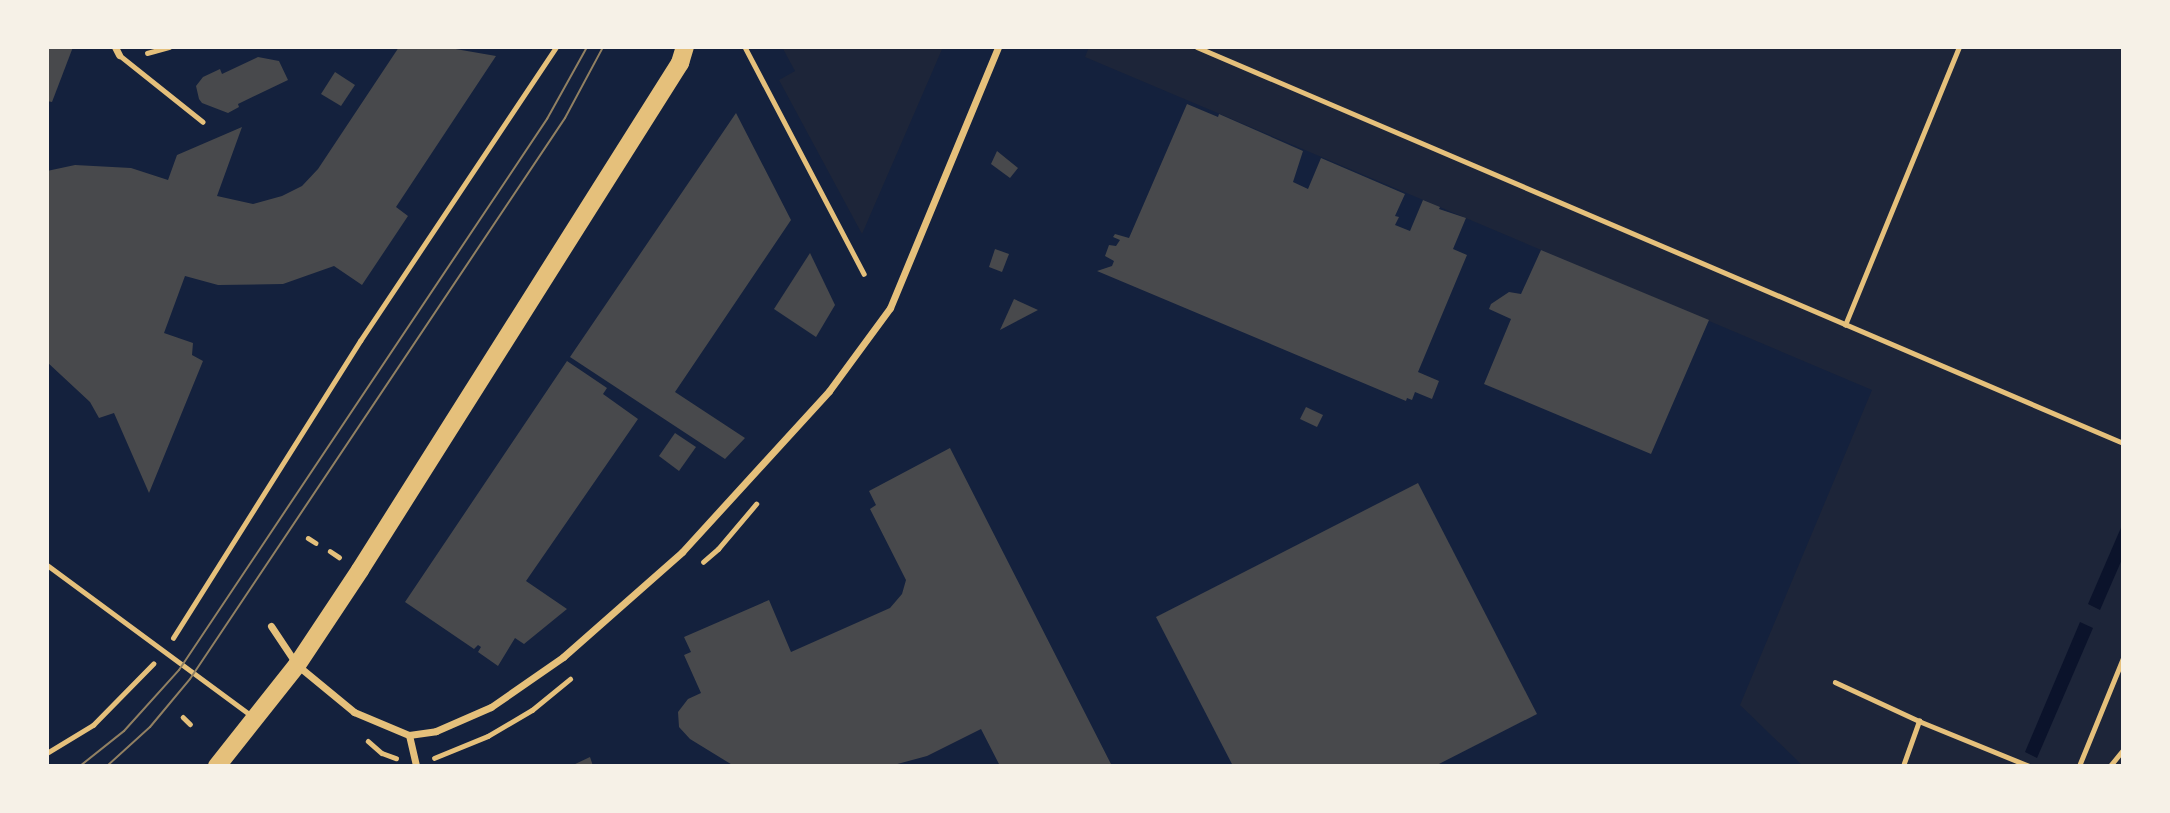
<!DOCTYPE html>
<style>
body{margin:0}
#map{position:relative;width:2170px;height:813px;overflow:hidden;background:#14213d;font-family:"Varela Round",sans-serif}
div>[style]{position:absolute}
.green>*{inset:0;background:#1d2539}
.water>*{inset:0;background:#0b132b}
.building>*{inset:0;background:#48494c}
.path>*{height:4.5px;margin:-2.25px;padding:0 2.25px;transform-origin:2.25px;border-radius:2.25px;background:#e5c07b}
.service>*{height:5px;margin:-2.5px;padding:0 2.5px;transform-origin:2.5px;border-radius:2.5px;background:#e5c07b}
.minor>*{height:7px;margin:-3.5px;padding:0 3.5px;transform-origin:3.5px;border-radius:3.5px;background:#e5c07b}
.primary>*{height:18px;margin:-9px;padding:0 9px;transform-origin:9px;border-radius:9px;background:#e5c07b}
.tram>*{height:2px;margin:-1px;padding:0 1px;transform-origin:1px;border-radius:1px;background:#918062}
span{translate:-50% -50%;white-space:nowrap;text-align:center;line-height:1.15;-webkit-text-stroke:7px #f6f1e7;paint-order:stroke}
.frame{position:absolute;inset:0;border:49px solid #f6f1e7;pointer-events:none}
</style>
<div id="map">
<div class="green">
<i style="clip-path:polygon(782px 47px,943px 47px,862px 234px,779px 80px,795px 71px)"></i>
<i style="clip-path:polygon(1089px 47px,2123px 47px,2123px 766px,1803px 766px,1740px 705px,1872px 390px,1085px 57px)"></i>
</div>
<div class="water">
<i style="clip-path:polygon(2123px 523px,2123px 557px,2100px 610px,2088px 604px)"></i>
<i style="clip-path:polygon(2080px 622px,2093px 628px,2037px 758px,2025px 752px)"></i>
</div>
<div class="building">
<i style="clip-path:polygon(47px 47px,73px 47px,52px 102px,47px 101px)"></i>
<i style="clip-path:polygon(399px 47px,444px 47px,496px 56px,396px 207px,408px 216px,362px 285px,334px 266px,283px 284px,218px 285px,185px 276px,164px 333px,193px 343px,192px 355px,203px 361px,149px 493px,114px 413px,99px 418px,90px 402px,47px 362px,47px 171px,75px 165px,131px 168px,168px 180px,177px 155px,242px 127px,217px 196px,253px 204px,282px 196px,302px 186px,318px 169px)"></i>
<i style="clip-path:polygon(258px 57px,279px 61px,288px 80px,238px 104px,239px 107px,228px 113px,202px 103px,199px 99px,196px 86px,203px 77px,220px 69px,222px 74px)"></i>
<i style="clip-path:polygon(335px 72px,355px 85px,341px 106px,321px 94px)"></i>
<i style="clip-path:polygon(1187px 104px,1218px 117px,1219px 114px,1303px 151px,1293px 182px,1308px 189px,1321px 158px,1405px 194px,1395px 216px,1399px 217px,1395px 225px,1410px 231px,1423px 200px,1440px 207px,1439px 209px,1466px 218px,1453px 249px,1467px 255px,1418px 372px,1439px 381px,1432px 399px,1415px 392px,1412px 400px,1407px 398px,1406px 401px,1097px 271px,1112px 266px,1114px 261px,1105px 256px,1109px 245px,1116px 246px,1120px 240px,1113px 237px,1115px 234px,1129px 238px)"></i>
<i style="clip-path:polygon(736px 113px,791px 220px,675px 392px,745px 438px,725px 459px,570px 357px)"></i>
<i style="clip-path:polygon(997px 151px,1018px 168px,1010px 178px,991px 164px)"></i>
<i style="clip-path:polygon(995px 249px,1009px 254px,1002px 272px,989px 267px)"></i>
<i style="clip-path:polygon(1541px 250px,1709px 320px,1651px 454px,1484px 384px,1511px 319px,1489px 309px,1491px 304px,1509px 292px,1521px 294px)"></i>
<i style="clip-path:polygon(810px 253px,835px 305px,816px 337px,774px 309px)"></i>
<i style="clip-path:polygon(1014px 299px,1038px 310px,1000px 330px)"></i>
<i style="clip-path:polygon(567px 361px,607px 388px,603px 394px,638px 419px,526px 581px,567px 609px,524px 644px,515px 638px,498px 666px,478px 652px,481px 647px,478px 645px,474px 649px,405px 602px)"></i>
<i style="clip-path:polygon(1306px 407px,1323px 415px,1317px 427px,1300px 419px)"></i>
<i style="clip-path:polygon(675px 433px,696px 447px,679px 471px,659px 456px)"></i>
<i style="clip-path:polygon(950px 448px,1112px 766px,1000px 766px,981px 729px,927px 756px,890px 766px,734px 766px,690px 739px,679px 727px,678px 712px,688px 699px,701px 693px,684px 655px,691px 652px,684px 637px,769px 600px,791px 652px,890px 608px,902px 594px,906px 580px,870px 509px,876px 505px,869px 491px)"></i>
<i style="clip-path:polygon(1418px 483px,1537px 714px,1435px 766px,1233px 766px,1156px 617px)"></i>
<i style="clip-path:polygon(590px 757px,593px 766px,571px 766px)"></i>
</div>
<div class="path">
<i style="left:745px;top:47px;width:256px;rotate:62.3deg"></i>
<i style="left:1197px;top:47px;width:1007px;rotate:23.15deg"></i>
<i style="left:147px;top:53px;width:23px;rotate:-15deg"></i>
<i style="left:1845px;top:325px;width:300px;rotate:-67.7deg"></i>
<i style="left:308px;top:538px;width:9px;rotate:32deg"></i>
<i style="left:330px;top:551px;width:11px;rotate:34deg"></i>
<i style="left:703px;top:562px;width:20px;rotate:-41deg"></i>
<i style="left:718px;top:549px;width:59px;rotate:-49.8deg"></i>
<i style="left:173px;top:638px;width:351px;rotate:-57.8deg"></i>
<i style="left:360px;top:341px;width:353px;rotate:-56.3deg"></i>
<i style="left:1835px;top:682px;width:93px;rotate:24.9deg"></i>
<i style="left:1919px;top:721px;width:119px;rotate:22.2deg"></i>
<i style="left:183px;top:717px;width:10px;rotate:45deg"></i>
<i style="left:368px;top:741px;width:18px;rotate:41deg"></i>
<i style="left:382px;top:753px;width:15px;rotate:20deg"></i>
<i style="left:47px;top:753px;width:54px;rotate:-31.3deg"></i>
<i style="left:93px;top:725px;width:86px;rotate:-45.5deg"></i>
<i style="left:434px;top:758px;width:58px;rotate:-22.2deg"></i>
<i style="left:488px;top:736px;width:51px;rotate:-30.6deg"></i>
<i style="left:532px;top:710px;width:49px;rotate:-39.2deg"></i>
<i style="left:1903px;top:766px;width:48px;rotate:-70.4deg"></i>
<i style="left:2079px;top:766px;width:117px;rotate:-67.8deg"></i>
<i style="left:2110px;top:766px;width:21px;rotate:-51deg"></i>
</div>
<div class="service">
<i style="left:119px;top:55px;width:107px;rotate:38.6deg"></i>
<i style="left:47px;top:565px;width:256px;rotate:36.4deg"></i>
</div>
<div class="minor">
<i style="left:115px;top:47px;width:9px;rotate:63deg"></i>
<i style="left:271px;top:626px;width:47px;rotate:56.3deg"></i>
<i style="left:297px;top:665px;width:74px;rotate:39.5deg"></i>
<i style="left:354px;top:712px;width:60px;rotate:22.7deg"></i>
<i style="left:409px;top:735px;width:27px;rotate:-8deg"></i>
<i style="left:436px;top:731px;width:60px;rotate:-23.6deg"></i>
<i style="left:491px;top:707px;width:88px;rotate:-34.8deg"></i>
<i style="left:563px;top:657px;width:159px;rotate:-41.4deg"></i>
<i style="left:682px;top:552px;width:218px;rotate:-47.6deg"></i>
<i style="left:829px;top:391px;width:103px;rotate:-53.7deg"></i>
<i style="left:890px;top:308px;width:282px;rotate:-67.5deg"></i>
<i style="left:409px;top:735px;width:32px;rotate:77deg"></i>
</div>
<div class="primary">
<i style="left:217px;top:766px;width:129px;rotate:-51.6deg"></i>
<i style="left:297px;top:665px;width:114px;rotate:-56.4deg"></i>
<i style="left:360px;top:570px;width:600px;rotate:-57.74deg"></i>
<i style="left:680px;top:63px;width:17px;rotate:-73deg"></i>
</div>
<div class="tram">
<i style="left:80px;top:766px;width:56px;rotate:-38.5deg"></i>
<i style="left:124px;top:731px;width:82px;rotate:-48deg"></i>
<i style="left:179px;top:670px;width:663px;rotate:-56.26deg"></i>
<i style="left:547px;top:119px;width:82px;rotate:-60.9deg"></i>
<i style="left:107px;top:766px;width:58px;rotate:-42.2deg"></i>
<i style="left:150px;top:727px;width:62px;rotate:-50.2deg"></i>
<i style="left:190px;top:679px;width:675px;rotate:-56.24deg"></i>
<i style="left:565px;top:118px;width:81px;rotate:-61.8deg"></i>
</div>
<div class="frame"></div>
</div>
